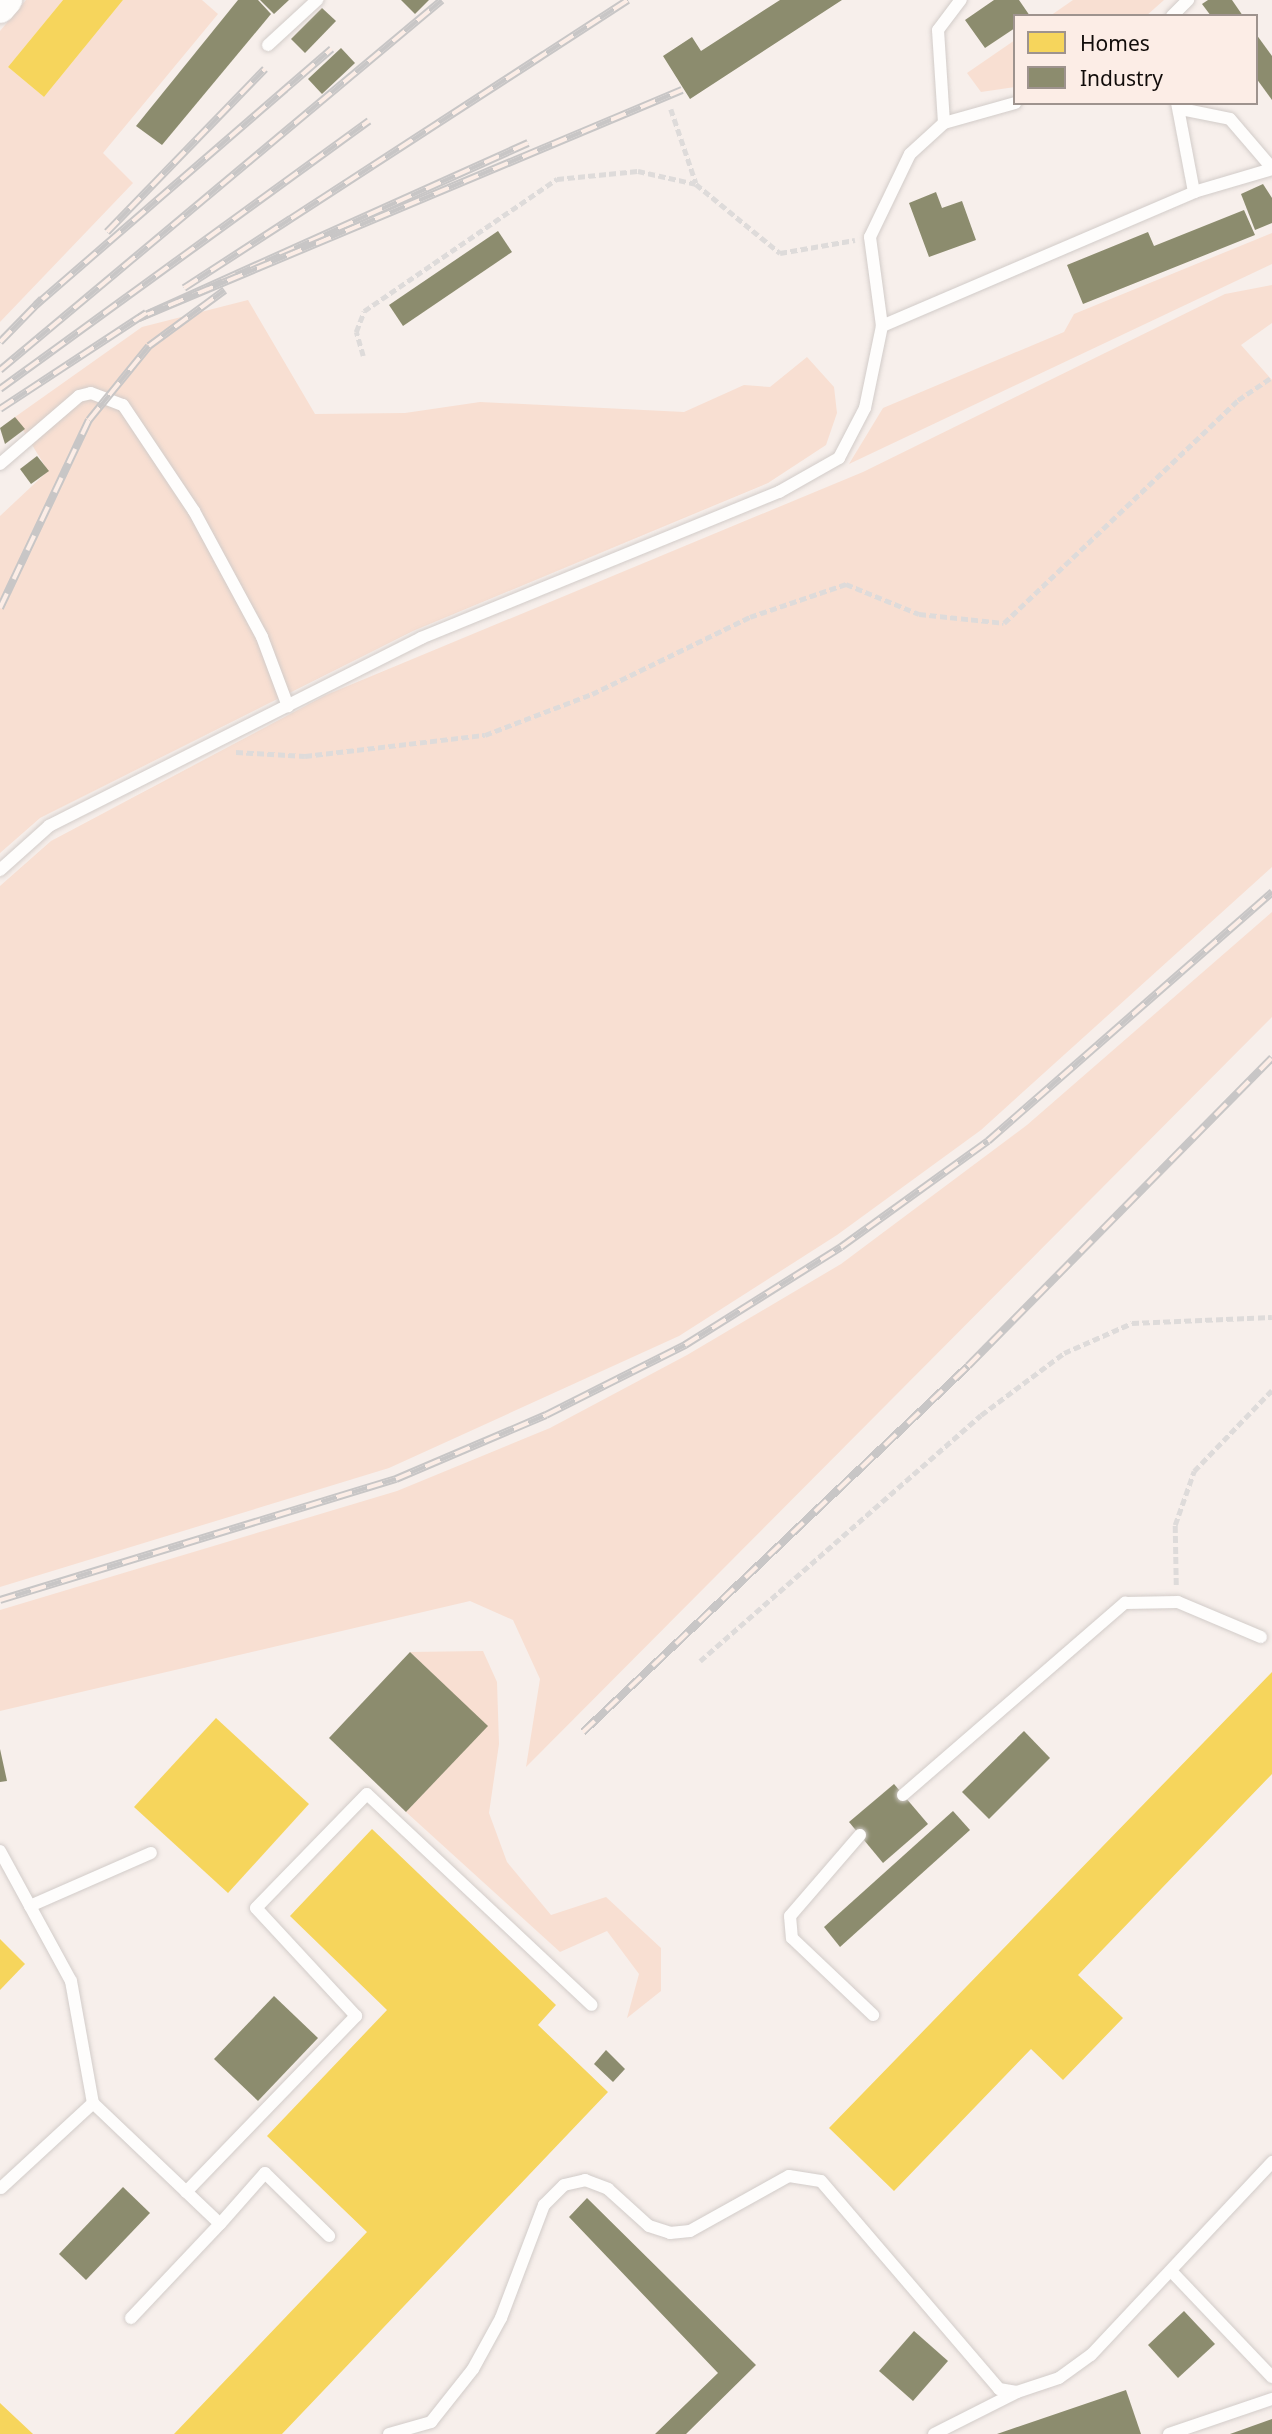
<!DOCTYPE html>
<style>
body{margin:0}
#map{position:relative;width:1272px;height:2434px;overflow:hidden;background:#f7efeb;font-family:"Noto Sans",sans-serif}
div>[style]{position:absolute}
.green>*{inset:0;background:#f8dfd2}
.homes>*{inset:0;background:#f6d55c}
.industry>*{inset:0;background:#8c8c6e}
.path>*{height:4.5px;margin-top:-2.25px;transform-origin:0;background:repeating-linear-gradient(90deg,#dedbda 0 7px,transparent 0 10.5px)}
.roads{filter:drop-shadow(0 0 2px #d2ccc9) drop-shadow(0 0 2px #d2ccc9)}
.service>*{height:12px;margin:-6px;padding:0 6px;transform-origin:6px;border-radius:6px;background:#fefdfc}
.tertiary>*{height:30px;margin:-15px;padding:0 15px;transform-origin:15px;border-radius:15px;background:#fefdfc}
.rail>*{height:8px;margin-top:-4px;transform-origin:0;background:repeating-linear-gradient(90deg,#fcede6 0 16px,#c8c6c6 0 32px);box-sizing:border-box;border-block:2px solid #c8c6c6}
span{translate:-50% -50%;white-space:nowrap;text-align:center;line-height:1.15;-webkit-text-stroke:7px #fcede6;paint-order:stroke}
.legend{position:absolute;left:1013px;top:14px;width:245px;height:91px;box-sizing:border-box;background:#fcede6;border:2px solid #9e938e;margin:0;padding:9px 12px;list-style:none;font-size:21px;color:#110c0a}
.legend li{display:flex;align-items:center;gap:14px;height:35px}
.legend b{width:35px;border:2px solid #9e938e}
</style>
<div id="map">
<div class="green">
<i style="clip-path:polygon(26px 0,63px 0,8px 67px,44px 97px,123px 0,202px 0,218px 14px,103px 153px,133px 183px,0 322px,0 31px)"></i>
<i style="clip-path:polygon(1073px 0,1164px 0,1146px 16px,1050px 16px)"></i>
<i style="clip-path:polygon(1015px 40px,1015px 87px,981px 92px,967px 73px)"></i>
<i style="clip-path:polygon(1272px 233px,1272px 264px,849px 464px,883px 408px,1064px 332px,1074px 314px)"></i>
<i style="clip-path:polygon(1272px 285px,1272px 323px,1241px 345px,1272px 380px,1272px 867px,981px 1130px,837px 1235px,679px 1336px,389px 1468px,0 1587px,0 886px,51px 841px,326px 695px,863px 472px,1225px 294px)"></i>
<i style="clip-path:polygon(248px 300px,315px 414px,405px 413px,480px 402px,684px 412px,744px 385px,770px 387px,807px 357px,834px 387px,837px 413px,826px 445px,768px 483px,413px 631px,40px 818px,0 853px,0 516px,48px 471px,15px 417px,142px 327px)"></i>
<i style="clip-path:polygon(1272px 912px,1272px 1017px,526px 1767px,540px 1679px,513px 1620px,470px 1601px,0 1711px,0 1610px,397px 1491px,550px 1428px,687px 1355px,841px 1264px,1027px 1125px)"></i>
<i style="clip-path:polygon(483px 1651px,497px 1682px,499px 1744px,489px 1813px,507px 1862px,551px 1915px,606px 1897px,661px 1948px,661px 1991px,627px 2018px,639px 1974px,607px 1931px,560px 1952px,406px 1812px,487px 1726px,410px 1652px)"></i>
</div>
<div class="homes">
<i style="clip-path:polygon(63px 0,123px 0,44px 97px,8px 67px)"></i>
<i style="clip-path:polygon(1272px 1672px,1272px 1774px,1078px 1975px,1123px 2018px,1063px 2080px,1031px 2049px,894px 2191px,829px 2128px)"></i>
<i style="clip-path:polygon(216px 1718px,309px 1804px,228px 1893px,134px 1807px)"></i>
<i style="clip-path:polygon(372px 1829px,556px 2005px,538px 2025px,608px 2092px,282px 2434px,174px 2434px,367px 2232px,267px 2136px,387px 2010px,290px 1916px)"></i>
<i style="clip-path:polygon(0 1939px,25px 1964px,0 1990px)"></i>
<i style="clip-path:polygon(0 2403px,33px 2434px,0 2434px)"></i>
</div>
<div class="industry">
<i style="clip-path:polygon(238px 0,258px 0,271px 14px,162px 145px,136px 126px)"></i>
<i style="clip-path:polygon(260px 0,289px 0,274px 14px)"></i>
<i style="clip-path:polygon(401px 0,429px 0,415px 14px)"></i>
<i style="clip-path:polygon(780px 0,842px 0,690px 99px,663px 56px,692px 37px,701px 51px)"></i>
<i style="clip-path:polygon(994px 0,1019px 0,1030px 16px,1015px 16px,1015px 28px,985px 48px,965px 20px)"></i>
<i style="clip-path:polygon(1208px 0,1232px 0,1243px 16px,1211px 16px,1202px 4px)"></i>
<i style="clip-path:polygon(322px 8px,336px 21px,305px 53px,291px 39px)"></i>
<i style="clip-path:polygon(1256px 34px,1272px 56px,1272px 100px,1256px 78px)"></i>
<i style="clip-path:polygon(341px 48px,355px 63px,322px 94px,308px 79px)"></i>
<i style="clip-path:polygon(1263px 184px,1272px 198px,1272px 223px,1255px 230px,1241px 194px)"></i>
<i style="clip-path:polygon(936px 192px,942px 208px,962px 201px,976px 240px,929px 257px,909px 203px)"></i>
<i style="clip-path:polygon(1244px 210px,1255px 235px,1083px 304px,1067px 265px,1148px 232px,1154px 246px)"></i>
<i style="clip-path:polygon(498px 231px,512px 252px,403px 326px,389px 305px)"></i>
<i style="clip-path:polygon(15px 417px,25px 429px,5px 444px,0 428px)"></i>
<i style="clip-path:polygon(37px 456px,49px 471px,31px 484px,20px 469px)"></i>
<i style="clip-path:polygon(410px 1652px,488px 1726px,406px 1812px,329px 1738px)"></i>
<i style="clip-path:polygon(1024px 1731px,1050px 1758px,989px 1819px,962px 1792px)"></i>
<i style="clip-path:polygon(0 1749px,7px 1781px,0 1782px)"></i>
<i style="clip-path:polygon(894px 1784px,928px 1824px,883px 1863px,849px 1822px)"></i>
<i style="clip-path:polygon(953px 1811px,970px 1830px,840px 1947px,824px 1927px)"></i>
<i style="clip-path:polygon(274px 1996px,318px 2038px,258px 2101px,214px 2059px)"></i>
<i style="clip-path:polygon(606px 2050px,625px 2069px,613px 2082px,594px 2064px)"></i>
<i style="clip-path:polygon(123px 2187px,150px 2213px,86px 2280px,59px 2254px)"></i>
<i style="clip-path:polygon(587px 2198px,756px 2365px,686px 2434px,655px 2434px,718px 2373px,569px 2217px)"></i>
<i style="clip-path:polygon(1184px 2311px,1215px 2344px,1178px 2378px,1148px 2345px)"></i>
<i style="clip-path:polygon(914px 2331px,948px 2361px,913px 2401px,879px 2371px)"></i>
<i style="clip-path:polygon(1126px 2390px,1141px 2434px,997px 2434px)"></i>
<i style="clip-path:polygon(1272px 2419px,1272px 2434px,1230px 2434px)"></i>
</div>
<div class="path">
<i style="left:671px;top:109px;width:78px;rotate:71.3deg"></i>
<i style="left:363px;top:356px;width:25px;rotate:-106deg"></i>
<i style="left:356px;top:332px;width:22px;rotate:-69deg"></i>
<i style="left:364px;top:311px;width:234px;rotate:-34.4deg"></i>
<i style="left:557px;top:179px;width:81px;rotate:-5.6deg"></i>
<i style="left:638px;top:171px;width:59px;rotate:12.6deg"></i>
<i style="left:696px;top:184px;width:109px;rotate:39.4deg"></i>
<i style="left:780px;top:253px;width:76px;rotate:-9.8deg"></i>
<i style="left:236px;top:752px;width:69px;rotate:3.3deg"></i>
<i style="left:305px;top:756px;width:181px;rotate:-6.7deg"></i>
<i style="left:485px;top:735px;width:115px;rotate:-21deg"></i>
<i style="left:592px;top:694px;width:176px;rotate:-26deg"></i>
<i style="left:750px;top:617px;width:102px;rotate:-19deg"></i>
<i style="left:846px;top:584px;width:79px;rotate:22.3deg"></i>
<i style="left:919px;top:614px;width:85px;rotate:6deg"></i>
<i style="left:1004px;top:623px;width:323px;rotate:-43.6deg"></i>
<i style="left:1238px;top:400px;width:41px;rotate:-34.1deg"></i>
<i style="left:1176px;top:1585px;width:60px;rotate:-91deg"></i>
<i style="left:1175px;top:1525px;width:57px;rotate:-70.6deg"></i>
<i style="left:1194px;top:1471px;width:112px;rotate:-46.1deg"></i>
<i style="left:700px;top:1661px;width:373px;rotate:-41.2deg"></i>
<i style="left:981px;top:1415px;width:104px;rotate:-36.8deg"></i>
<i style="left:1064px;top:1353px;width:74px;rotate:-23.8deg"></i>
<i style="left:1132px;top:1323px;width:140px;rotate:-2.5deg"></i>
</div>
<div class="roads">
<div class="service">
<i style="left:1172px;top:16px;width:23px;rotate:-45deg"></i>
<i style="left:268px;top:45px;width:67px;rotate:-42.6deg"></i>
<i style="left:1181px;top:109px;width:50px;rotate:11.5deg"></i>
<i style="left:1230px;top:119px;width:65px;rotate:49.4deg"></i>
<i style="left:944px;top:123px;width:93px;rotate:-93.7deg"></i>
<i style="left:938px;top:30px;width:38px;rotate:-53deg"></i>
<i style="left:1194px;top:192px;width:81px;rotate:-16.4deg"></i>
<i style="left:882px;top:326px;width:340px;rotate:-23.2deg"></i>
<i style="left:1194px;top:192px;width:91px;rotate:-100.8deg"></i>
<i style="left:0;top:464px;width:104px;rotate:-40.7deg"></i>
<i style="left:79px;top:396px;width:12px;rotate:-14deg"></i>
<i style="left:91px;top:393px;width:34px;rotate:21deg"></i>
<i style="left:123px;top:405px;width:128px;rotate:56.2deg"></i>
<i style="left:194px;top:511px;width:143px;rotate:61.6deg"></i>
<i style="left:262px;top:637px;width:74px;rotate:69.4deg"></i>
<i style="left:0;top:870px;width:66px;rotate:-41.9deg"></i>
<i style="left:49px;top:826px;width:417px;rotate:-26.8deg"></i>
<i style="left:421px;top:638px;width:387px;rotate:-22.2deg"></i>
<i style="left:779px;top:492px;width:69px;rotate:-29.5deg"></i>
<i style="left:839px;top:458px;width:56px;rotate:-62.5deg"></i>
<i style="left:865px;top:408px;width:84px;rotate:-78.3deg"></i>
<i style="left:882px;top:326px;width:90px;rotate:-97.7deg"></i>
<i style="left:870px;top:237px;width:92px;rotate:-64.3deg"></i>
<i style="left:910px;top:154px;width:46px;rotate:-42.4deg"></i>
<i style="left:944px;top:123px;width:74px;rotate:-15.7deg"></i>
<i style="left:903px;top:1795px;width:294px;rotate:-40.9deg"></i>
<i style="left:1125px;top:1603px;width:53px;rotate:-1.1deg"></i>
<i style="left:1178px;top:1602px;width:90px;rotate:22.9deg"></i>
<i style="left:860px;top:1835px;width:107px;rotate:130.8deg"></i>
<i style="left:790px;top:1916px;width:22px;rotate:85deg"></i>
<i style="left:792px;top:1938px;width:112px;rotate:43.5deg"></i>
<i style="left:0;top:1851px;width:148px;rotate:61.4deg"></i>
<i style="left:71px;top:1981px;width:124px;rotate:79.8deg"></i>
<i style="left:93px;top:2103px;width:175px;rotate:43.6deg"></i>
<i style="left:220px;top:2224px;width:68px;rotate:-48.6deg"></i>
<i style="left:265px;top:2173px;width:90px;rotate:44.5deg"></i>
<i style="left:30px;top:1906px;width:132px;rotate:-23.7deg"></i>
<i style="left:1px;top:2188px;width:125px;rotate:-42.7deg"></i>
<i style="left:186px;top:2192px;width:245px;rotate:-46deg"></i>
<i style="left:356px;top:2016px;width:147px;rotate:-132.8deg"></i>
<i style="left:256px;top:1908px;width:159px;rotate:-45.8deg"></i>
<i style="left:367px;top:1794px;width:308px;rotate:43.2deg"></i>
<i style="left:1172px;top:2272px;width:145px;rotate:46.4deg"></i>
<i style="left:131px;top:2318px;width:129px;rotate:-46.6deg"></i>
<i style="left:389px;top:2434px;width:44px;rotate:-15.9deg"></i>
<i style="left:431px;top:2422px;width:68px;rotate:-51.6deg"></i>
<i style="left:473px;top:2369px;width:58px;rotate:-61.2deg"></i>
<i style="left:501px;top:2318px;width:121px;rotate:-69.2deg"></i>
<i style="left:544px;top:2205px;width:28px;rotate:-45deg"></i>
<i style="left:564px;top:2185px;width:22px;rotate:-13deg"></i>
<i style="left:585px;top:2180px;width:25px;rotate:21deg"></i>
<i style="left:608px;top:2189px;width:55px;rotate:42.1deg"></i>
<i style="left:649px;top:2226px;width:22px;rotate:18deg"></i>
<i style="left:670px;top:2233px;width:20px;rotate:-6deg"></i>
<i style="left:690px;top:2231px;width:113px;rotate:-29.1deg"></i>
<i style="left:789px;top:2176px;width:32px;rotate:9deg"></i>
<i style="left:821px;top:2181px;width:274px;rotate:49.4deg"></i>
<i style="left:999px;top:2389px;width:18px;rotate:9deg"></i>
<i style="left:1017px;top:2392px;width:44px;rotate:-18.4deg"></i>
<i style="left:1059px;top:2378px;width:39px;rotate:-36deg"></i>
<i style="left:1091px;top:2355px;width:265px;rotate:-46.8deg"></i>
<i style="left:934px;top:2434px;width:93px;rotate:-26.8deg"></i>
<i style="left:1169px;top:2434px;width:109px;rotate:-18.8deg"></i>
</div>
<div class="tertiary">
<i style="left:0;top:8px;width:11px;rotate:-49deg"></i>
</div>
</div>
<div class="rail">
<i style="left:528px;top:143px;width:427px;rotate:155.8deg"></i>
<i style="left:139px;top:318px;width:589px;rotate:-22.78deg"></i>
<i style="left:107px;top:232px;width:227px;rotate:-45.9deg"></i>
<i style="left:184px;top:288px;width:529px;rotate:-32.97deg"></i>
<i style="left:36px;top:305px;width:391px;rotate:-40.9deg"></i>
<i style="left:0;top:342px;width:60px;rotate:-45.7deg"></i>
<i style="left:0;top:370px;width:576px;rotate:-39.93deg"></i>
<i style="left:0;top:389px;width:456px;rotate:-36deg"></i>
<i style="left:0;top:409px;width:175px;rotate:-33.3deg"></i>
<i style="left:0;top:608px;width:208px;rotate:-64.7deg"></i>
<i style="left:89px;top:420px;width:95px;rotate:-51deg"></i>
<i style="left:149px;top:346px;width:94px;rotate:-36.4deg"></i>
<i style="left:0;top:1600px;width:414px;rotate:-17deg"></i>
<i style="left:396px;top:1479px;width:163px;rotate:-23.1deg"></i>
<i style="left:546px;top:1415px;width:156px;rotate:-26.7deg"></i>
<i style="left:685px;top:1345px;width:184px;rotate:-32.1deg"></i>
<i style="left:841px;top:1247px;width:181px;rotate:-35.8deg"></i>
<i style="left:988px;top:1141px;width:378px;rotate:-41.2deg"></i>
<i style="left:583px;top:1732px;width:531px;rotate:-43.55deg"></i>
<i style="left:968px;top:1366px;width:433px;rotate:-45.4deg"></i>
</div>
<ul class="legend">
<li><b style="height:19px;background:#f6d55c"></b>Homes</li>
<li><b style="height:19px;background:#8c8c6e"></b>Industry</li>
</ul>
</div>
